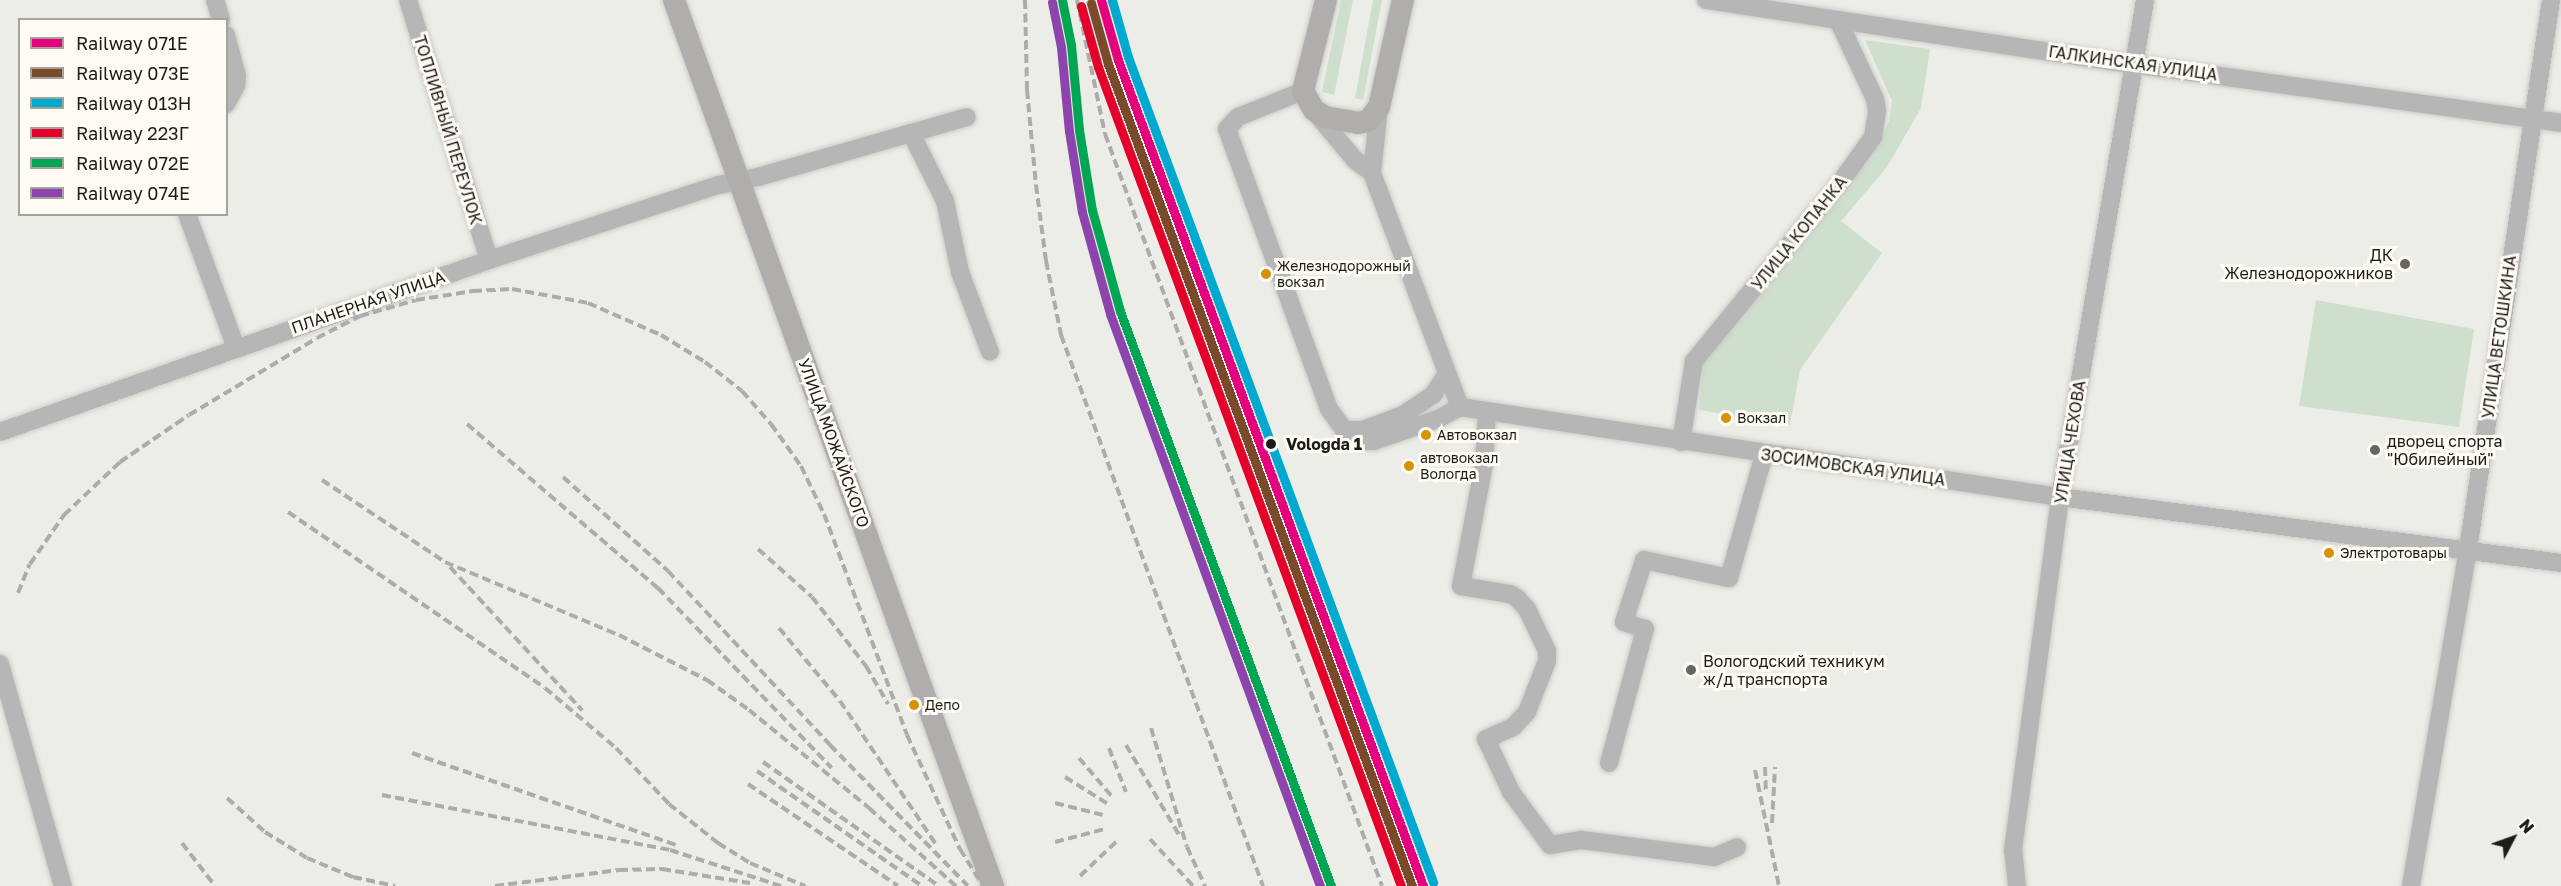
<!DOCTYPE html>
<meta charset="utf-8">
<style>
body{margin:0}
#map{position:relative;width:2561px;height:886px;overflow:hidden;background:#edede8;font-family:"Golos Text",sans-serif}
div>[style]{position:absolute}
.green>*{inset:0;background:#cfdfce}
.roads{filter:drop-shadow(0 0 2px #cbcbc8) drop-shadow(0 0 2px #cbcbc8)}
.minor>*{height:18px;margin:-9px;padding:0 9px;transform-origin:9px;border-radius:9px;background:#b7b6b6}
.major>*{height:22px;margin:-11px;padding:0 11px;transform-origin:11px;border-radius:11px;background:#afaead}
.rail>*{height:4px;margin-top:-2px;transform-origin:0;background:repeating-linear-gradient(90deg,#acacab 0 9px,transparent 0 13.5px)}
.rail-1>*{height:9px;margin:-4.5px;padding:0 4.5px;transform-origin:4.5px;border-radius:4.5px;background:#e5007d}
.rail-2>*{height:9px;margin:-4.5px;padding:0 4.5px;transform-origin:4.5px;border-radius:4.5px;background:#7a4b2a}
.rail-3>*{height:9px;margin:-4.5px;padding:0 4.5px;transform-origin:4.5px;border-radius:4.5px;background:#00a9ce}
.rail-4>*{height:9px;margin:-4.5px;padding:0 4.5px;transform-origin:4.5px;border-radius:4.5px;background:#e4002b}
.rail-5>*{height:9px;margin:-4.5px;padding:0 4.5px;transform-origin:4.5px;border-radius:4.5px;background:#00a651}
.rail-6>*{height:9px;margin:-4.5px;padding:0 4.5px;transform-origin:4.5px;border-radius:4.5px;background:#8e44ad}
.dots>*{width:16px;height:16px;translate:-50% -50%;box-sizing:border-box;border:3px solid #fdfbf3;border-radius:50%}
span{translate:-50% -50%;white-space:nowrap;text-align:center;line-height:1.15;-webkit-text-stroke:6px #fdfbf3;paint-order:stroke}
.bus-label{font-size:14px;color:#1d1c19}
.left{translate:0 -50%;text-align:left}
.street-label{font-size:16px;color:#1d1c19}
.poi-label{font-size:16px;color:#1d1c19}
.right{translate:-100% -50%;text-align:right}
.stop-label{font-size:16px;color:#1d1c19;font-weight:700}
.legend{position:absolute;left:18px;top:18px;width:210px;height:198px;box-sizing:border-box;background:#fdfbf3;border:2px solid #a3a29c;margin:0;padding:8px 10px;list-style:none;font-size:18px;color:#1d1c19}
.legend li{display:flex;align-items:center;gap:12px;height:30px}
.legend b{width:30px;border:2px solid #a3a29c}
.north{position:absolute;left:2483px;top:808px;width:60px;height:60px;-webkit-text-stroke:4px #fdfbf3;paint-order:stroke;rotate:49deg;font-size:16px;font-weight:700;line-height:24px;text-align:center;color:#1d1c19}
.north::after{content:'';display:block;margin:auto;width:21px;height:27px;background:#1d1c19;clip-path:polygon(50% 0,100% 100%,50% 72%,0 100%)}
</style>
<div id="map">
<div class="green">
<i style="clip-path:polygon(1341px 0,1353px 0,1334px 95px,1322px 92px)"></i>
<i style="clip-path:polygon(1373px 0,1382px 0,1363px 100px,1355px 98px)"></i>
<i style="clip-path:polygon(1865px 40px,1930px 49px,1921px 108px,1887px 167px,1841px 221px,1882px 253px,1800px 370px,1790px 425px,1699px 410px,1703px 363px,1873px 154px,1889px 121px,1892px 101px)"></i>
<i style="clip-path:polygon(2316px 300px,2474px 329px,2459px 427px,2299px 406px)"></i>
</div>
<div class="roads">
<div class="minor">
<i style="left:215px;top:0;width:21px;rotate:73deg"></i>
<i style="left:408px;top:0;width:272px;rotate:72.7deg"></i>
<i style="left:1706px;top:0;width:409px;rotate:8.6deg"></i>
<i style="left:2110px;top:61px;width:455px;rotate:7.8deg"></i>
<i style="left:226px;top:35px;width:42px;rotate:75deg"></i>
<i style="left:237px;top:76px;width:10px;rotate:96deg"></i>
<i style="left:236px;top:86px;width:21px;rotate:119deg"></i>
<i style="left:1304px;top:83px;width:8px;rotate:97deg"></i>
<i style="left:1303px;top:91px;width:70px;rotate:158.2deg"></i>
<i style="left:1238px;top:117px;width:16px;rotate:133deg"></i>
<i style="left:1227px;top:129px;width:298px;rotate:70deg"></i>
<i style="left:1329px;top:409px;width:26px;rotate:54deg"></i>
<i style="left:1344px;top:430px;width:24px;rotate:28deg"></i>
<i style="left:1365px;top:441px;width:9px"></i>
<i style="left:1374px;top:441px;width:68px;rotate:-19deg"></i>
<i style="left:1438px;top:419px;width:25px;rotate:-29deg"></i>
<i style="left:1379px;top:107px;width:66px;rotate:96.1deg"></i>
<i style="left:1372px;top:173px;width:250px;rotate:69.4deg"></i>
<i style="left:1314px;top:111px;width:64px;rotate:50.1deg"></i>
<i style="left:1355px;top:160px;width:21px;rotate:37deg"></i>
<i style="left:911px;top:133px;width:76px;rotate:63.4deg"></i>
<i style="left:945px;top:201px;width:73px;rotate:78.1deg"></i>
<i style="left:960px;top:272px;width:85px;rotate:69.4deg"></i>
<i style="left:187px;top:214px;width:143px;rotate:69.9deg"></i>
<i style="left:1460px;top:407px;width:607px;rotate:8.53deg"></i>
<i style="left:2060px;top:497px;width:505px;rotate:7.5deg"></i>
<i style="left:1487px;top:411px;width:53px;rotate:93.2deg"></i>
<i style="left:1484px;top:464px;width:124px;rotate:100.7deg"></i>
<i style="left:1461px;top:586px;width:50px;rotate:9.3deg"></i>
<i style="left:1510px;top:594px;width:8px;rotate:30deg"></i>
<i style="left:1517px;top:598px;width:15px;rotate:48deg"></i>
<i style="left:1527px;top:609px;width:47px;rotate:64.5deg"></i>
<i style="left:1547px;top:651px;width:10px;rotate:90deg"></i>
<i style="left:1547px;top:661px;width:55px;rotate:111.4deg"></i>
<i style="left:1527px;top:712px;width:21px;rotate:133deg"></i>
<i style="left:1513px;top:727px;width:30px;rotate:156deg"></i>
<i style="left:1486px;top:739px;width:59px;rotate:64.7deg"></i>
<i style="left:1511px;top:792px;width:66px;rotate:53.7deg"></i>
<i style="left:1550px;top:845px;width:31px;rotate:-9deg"></i>
<i style="left:1581px;top:840px;width:134px;rotate:7.3deg"></i>
<i style="left:1714px;top:857px;width:25px;rotate:-23deg"></i>
<i style="left:1344px;top:430px;width:19px"></i>
<i style="left:1363px;top:430px;width:43px;rotate:-20.6deg"></i>
<i style="left:1403px;top:415px;width:36px;rotate:-34deg"></i>
<i style="left:1433px;top:395px;width:24px;rotate:-57deg"></i>
<i style="left:0;top:432px;width:518px;rotate:-19.38deg"></i>
<i style="left:489px;top:260px;width:242px;rotate:-18.1deg"></i>
<i style="left:719px;top:185px;width:40px;rotate:-12deg"></i>
<i style="left:758px;top:177px;width:217px;rotate:-16deg"></i>
<i style="left:1681px;top:442px;width:82px;rotate:-80.9deg"></i>
<i style="left:1694px;top:361px;width:234px;rotate:-50.7deg"></i>
<i style="left:1842px;top:180px;width:53px;rotate:-54.2deg"></i>
<i style="left:1873px;top:137px;width:26px;rotate:-81deg"></i>
<i style="left:1877px;top:111px;width:12px;rotate:-99deg"></i>
<i style="left:1875px;top:99px;width:87px;rotate:-115.1deg"></i>
<i style="left:0;top:664px;width:231px;rotate:74.2deg"></i>
<i style="left:1609px;top:763px;width:139px;rotate:-75deg"></i>
<i style="left:1645px;top:629px;width:22px;rotate:-162deg"></i>
<i style="left:1624px;top:622px;width:65px;rotate:-72.1deg"></i>
<i style="left:1644px;top:560px;width:87px;rotate:12deg"></i>
<i style="left:1729px;top:578px;width:129px;rotate:-74.2deg"></i>
<i style="left:2017px;top:886px;width:36px;rotate:-96deg"></i>
<i style="left:2013px;top:850px;width:356px;rotate:-82.4deg"></i>
<i style="left:2060px;top:497px;width:504px;rotate:-80.29deg"></i>
<i style="left:2411px;top:886px;width:342px;rotate:-80.4deg"></i>
<i style="left:2468px;top:549px;width:555px;rotate:-81.4deg"></i>
</div>
<div class="major">
<i style="left:674px;top:0;width:942px;rotate:70.2deg"></i>
<i style="left:1326px;top:0;width:94px;rotate:104.2deg"></i>
<i style="left:1303px;top:91px;width:22px;rotate:60deg"></i>
<i style="left:1314px;top:110px;width:13px;rotate:32deg"></i>
<i style="left:1325px;top:117px;width:34px;rotate:10deg"></i>
<i style="left:1358px;top:123px;width:10px;rotate:-11deg"></i>
<i style="left:1368px;top:121px;width:18px;rotate:-52deg"></i>
<i style="left:1379px;top:107px;width:110px;rotate:-77.4deg"></i>
</div>
</div>
<div class="rail">
<i style="left:1025px;top:0;width:90px;rotate:88.7deg"></i>
<i style="left:1027px;top:90px;width:95px;rotate:84.6deg"></i>
<i style="left:1036px;top:185px;width:77px;rotate:82.5deg"></i>
<i style="left:1046px;top:261px;width:76px;rotate:78.5deg"></i>
<i style="left:1061px;top:335px;width:587px;rotate:69.87deg"></i>
<i style="left:1065px;top:0;width:45px;rotate:82.4deg"></i>
<i style="left:1077px;top:0;width:137px;rotate:78.2deg"></i>
<i style="left:1105px;top:134px;width:801px;rotate:69.78deg"></i>
<i style="left:1109px;top:0;width:177px;rotate:70.5deg"></i>
<i style="left:467px;top:424px;width:252px;rotate:40.7deg"></i>
<i style="left:658px;top:588px;width:250px;rotate:46deg"></i>
<i style="left:563px;top:477px;width:141px;rotate:41.8deg"></i>
<i style="left:668px;top:571px;width:238px;rotate:47deg"></i>
<i style="left:830px;top:745px;width:197px;rotate:45.6deg"></i>
<i style="left:322px;top:480px;width:148px;rotate:33.7deg"></i>
<i style="left:445px;top:562px;width:189px;rotate:22.8deg"></i>
<i style="left:619px;top:635px;width:99px;rotate:27.1deg"></i>
<i style="left:707px;top:680px;width:52px;rotate:35.5deg"></i>
<i style="left:749px;top:710px;width:155px;rotate:39.2deg"></i>
<i style="left:869px;top:808px;width:117px;rotate:41.9deg"></i>
<i style="left:288px;top:512px;width:311px;rotate:34.4deg"></i>
<i style="left:545px;top:688px;width:93px;rotate:40.2deg"></i>
<i style="left:616px;top:748px;width:77px;rotate:46.6deg"></i>
<i style="left:669px;top:804px;width:63px;rotate:38.5deg"></i>
<i style="left:718px;top:843px;width:38px;rotate:32deg"></i>
<i style="left:750px;top:863px;width:60px;rotate:22.7deg"></i>
<i style="left:758px;top:549px;width:72px;rotate:41.6deg"></i>
<i style="left:812px;top:597px;width:88px;rotate:52deg"></i>
<i style="left:866px;top:666px;width:44px;rotate:59.9deg"></i>
<i style="left:450px;top:567px;width:195px;rotate:47.3deg"></i>
<i style="left:18px;top:593px;width:31px;rotate:-68deg"></i>
<i style="left:30px;top:564px;width:60px;rotate:-55.2deg"></i>
<i style="left:64px;top:515px;width:77px;rotate:-43.4deg"></i>
<i style="left:120px;top:462px;width:83px;rotate:-34.3deg"></i>
<i style="left:189px;top:415px;width:149px;rotate:-31deg"></i>
<i style="left:317px;top:338px;width:48px;rotate:-27.1deg"></i>
<i style="left:360px;top:316px;width:58px;rotate:-15.9deg"></i>
<i style="left:416px;top:300px;width:58px;rotate:-9deg"></i>
<i style="left:473px;top:291px;width:39px;rotate:-3deg"></i>
<i style="left:512px;top:289px;width:77px;rotate:10.4deg"></i>
<i style="left:588px;top:303px;width:80px;rotate:23.7deg"></i>
<i style="left:661px;top:335px;width:52px;rotate:31.5deg"></i>
<i style="left:705px;top:362px;width:47px;rotate:38.1deg"></i>
<i style="left:742px;top:391px;width:44px;rotate:48.7deg"></i>
<i style="left:771px;top:424px;width:52px;rotate:54.5deg"></i>
<i style="left:801px;top:466px;width:53px;rotate:64.4deg"></i>
<i style="left:824px;top:514px;width:236px;rotate:69.4deg"></i>
<i style="left:907px;top:735px;width:126px;rotate:65.1deg"></i>
<i style="left:960px;top:849px;width:44px;rotate:58.1deg"></i>
<i style="left:779px;top:628px;width:95px;rotate:50.1deg"></i>
<i style="left:840px;top:701px;width:174px;rotate:56.2deg"></i>
<i style="left:1151px;top:728px;width:124px;rotate:73.2deg"></i>
<i style="left:1187px;top:847px;width:43px;rotate:65.2deg"></i>
<i style="left:1126px;top:745px;width:104px;rotate:59.5deg"></i>
<i style="left:1109px;top:748px;width:47px;rotate:68.9deg"></i>
<i style="left:412px;top:753px;width:283px;rotate:19.2deg"></i>
<i style="left:1079px;top:758px;width:54px;rotate:49.5deg"></i>
<i style="left:763px;top:762px;width:215px;rotate:35.2deg"></i>
<i style="left:1765px;top:767px;width:25px;rotate:88deg"></i>
<i style="left:1755px;top:770px;width:118px;rotate:78.3deg"></i>
<i style="left:757px;top:771px;width:201px;rotate:34.9deg"></i>
<i style="left:1065px;top:777px;width:51px;rotate:32.1deg"></i>
<i style="left:748px;top:784px;width:181px;rotate:34.2deg"></i>
<i style="left:382px;top:795px;width:293px;rotate:10.8deg"></i>
<i style="left:670px;top:850px;width:117px;rotate:18deg"></i>
<i style="left:227px;top:798px;width:51px;rotate:41.8deg"></i>
<i style="left:265px;top:832px;width:49px;rotate:31.8deg"></i>
<i style="left:307px;top:858px;width:50px;rotate:22.4deg"></i>
<i style="left:353px;top:877px;width:43px;rotate:12.1deg"></i>
<i style="left:1055px;top:803px;width:49px;rotate:14deg"></i>
<i style="left:1772px;top:823px;width:56px;rotate:-86.9deg"></i>
<i style="left:1150px;top:839px;width:64px;rotate:47.5deg"></i>
<i style="left:1055px;top:842px;width:52px;rotate:-14.6deg"></i>
<i style="left:182px;top:843px;width:54px;rotate:52.5deg"></i>
<i style="left:1080px;top:876px;width:50px;rotate:-43.4deg"></i>
<i style="left:495px;top:886px;width:125px;rotate:-7.4deg"></i>
<i style="left:619px;top:870px;width:43px;rotate:-1.3deg"></i>
<i style="left:662px;top:869px;width:89px;rotate:9deg"></i>
</div>
<div class="rail-1">
<i style="left:1101px;top:0;width:62px;rotate:74.2deg"></i>
<i style="left:1118px;top:60px;width:881px;rotate:69.73deg"></i>
</div>
<div class="rail-2">
<i style="left:1091px;top:3px;width:63px;rotate:74.4deg"></i>
<i style="left:1108px;top:64px;width:876px;rotate:69.7deg"></i>
</div>
<div class="rail-3">
<i style="left:1112px;top:0;width:59px;rotate:74.3deg"></i>
<i style="left:1128px;top:57px;width:880px;rotate:69.71deg"></i>
</div>
<div class="rail-4">
<i style="left:1081px;top:6px;width:63px;rotate:74.4deg"></i>
<i style="left:1098px;top:67px;width:873px;rotate:69.7deg"></i>
</div>
<div class="rail-5">
<i style="left:1062px;top:0;width:46px;rotate:78.7deg"></i>
<i style="left:1071px;top:45px;width:85px;rotate:84.6deg"></i>
<i style="left:1079px;top:130px;width:81px;rotate:80.8deg"></i>
<i style="left:1092px;top:210px;width:105px;rotate:74.5deg"></i>
<i style="left:1120px;top:311px;width:612px;rotate:69.85deg"></i>
</div>
<div class="rail-6">
<i style="left:1052px;top:2px;width:46px;rotate:78.7deg"></i>
<i style="left:1061px;top:47px;width:84px;rotate:84.6deg"></i>
<i style="left:1069px;top:131px;width:82px;rotate:80.9deg"></i>
<i style="left:1082px;top:212px;width:106px;rotate:74.6deg"></i>
<i style="left:1110px;top:314px;width:609px;rotate:69.84deg"></i>
</div>
<div class="dots">
<i style="left:2405px;top:264px;background:#666561"></i>
<i style="left:1266px;top:274px;background:#d69104"></i>
<i style="left:1726px;top:418px;background:#d69104"></i>
<i style="left:1426px;top:435px;background:#d69104"></i>
<i style="left:1271px;top:444px;background:#1d1c19"></i>
<i style="left:2375px;top:450px;background:#666561"></i>
<i style="left:1409px;top:466px;background:#d69104"></i>
<i style="left:2329px;top:553px;background:#d69104"></i>
<i style="left:1691px;top:670px;background:#666561"></i>
<i style="left:914px;top:705px;background:#d69104"></i>
</div>
<div class="bus-label">
<span class="left" style="left:1277px;top:274px">Железнодорожный<br>вокзал</span>
<span class="left" style="left:1737px;top:418px">Вокзал</span>
<span class="left" style="left:1437px;top:435px">Автовокзал</span>
<span class="left" style="left:1420px;top:466px">автовокзал<br>Вологда</span>
<span class="left" style="left:2340px;top:553px">Электротовары</span>
<span class="left" style="left:925px;top:705px">Депо</span>
</div>
<div class="street-label">
<span style="left:2133px;top:63px;rotate:8deg">ГАЛКИНСКАЯ УЛИЦА</span>
<span style="left:448px;top:130px;rotate:73deg">ТОПЛИВНЫЙ ПЕРЕУЛОК</span>
<span style="left:1799px;top:233px;rotate:-51deg">УЛИЦА КОПАНКА</span>
<span style="left:368px;top:302px;rotate:-19deg">ПЛАНЕРНАЯ УЛИЦА</span>
<span style="left:2499px;top:337px;rotate:-82deg">УЛИЦА ВЕТОШКИНА</span>
<span style="left:2070px;top:442px;rotate:-81deg">УЛИЦА ЧЕХОВА</span>
<span style="left:834px;top:443px;rotate:70deg">УЛИЦА МОЖАЙСКОГО</span>
<span style="left:1853px;top:467px;rotate:8deg">ЗОСИМОВСКАЯ УЛИЦА</span>
</div>
<div class="poi-label">
<span class="right" style="left:2393px;top:264px">ДК<br>Железнодорожников</span>
<span class="left" style="left:2387px;top:450px">дворец спорта<br>"Юбилейный"</span>
<span class="left" style="left:1703px;top:670px">Вологодский техникум<br>ж/д транспорта</span>
</div>
<div class="stop-label">
<span class="left" style="left:1286px;top:444px">Vologda 1</span>
</div>
<ul class="legend">
<li><b style="height:8px;background:#e5007d"></b>Railway 071Е</li>
<li><b style="height:8px;background:#7a4b2a"></b>Railway 073Е</li>
<li><b style="height:8px;background:#00a9ce"></b>Railway 013Н</li>
<li><b style="height:8px;background:#e4002b"></b>Railway 223Г</li>
<li><b style="height:8px;background:#00a651"></b>Railway 072Е</li>
<li><b style="height:8px;background:#8e44ad"></b>Railway 074Е</li>
</ul>
<div class="north">N</div>
</div>
